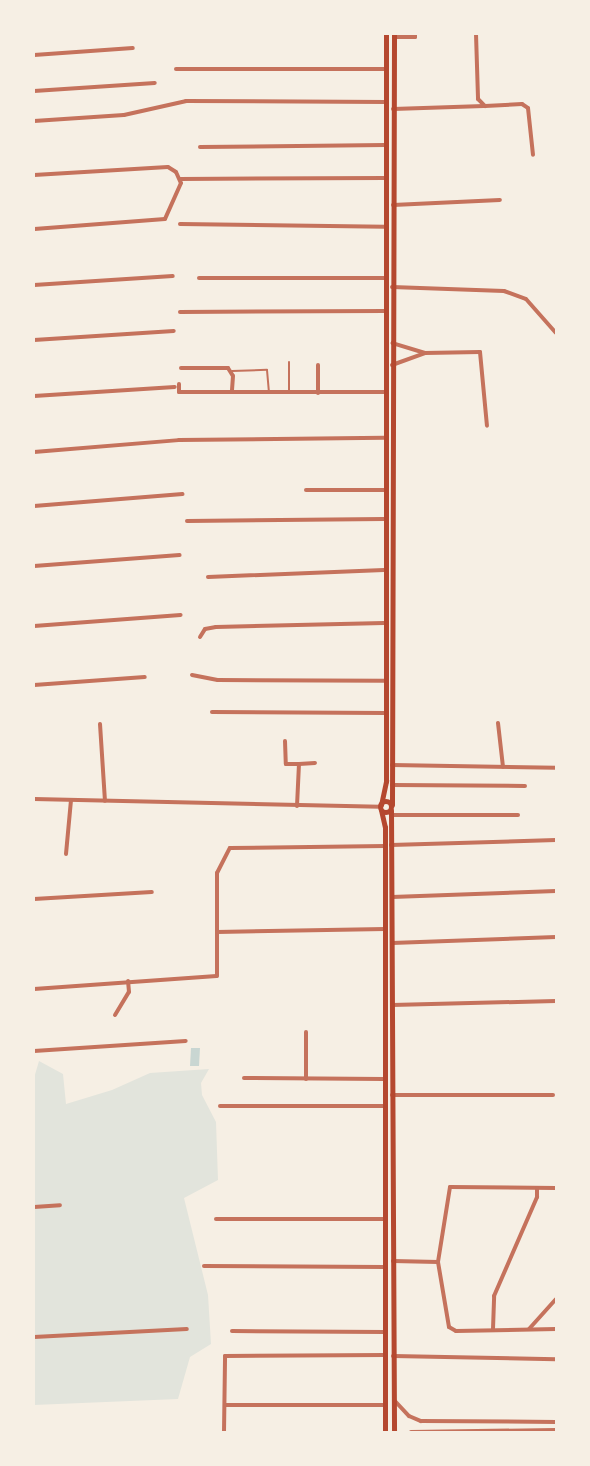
<!DOCTYPE html>
<style>
body{margin:0}
#map{position:relative;width:590px;height:1466px;overflow:hidden;background:#f6efe4;font-family:Arial,sans-serif}
div>[style]{position:absolute}
.green>*{inset:0;background:#e2e4dc}
.water>*{inset:0;background:#c9d6d2}
.service>*{height:2px;margin:-1px;padding:0 1px;transform-origin:1px;border-radius:1px;background:#c5725c}
.minor>*{height:4px;margin:-2px;padding:0 2px;transform-origin:2px;border-radius:2px;background:#c5725c}
.secondary>*{height:5px;margin:-2.5px;padding:0 2.5px;transform-origin:2.5px;border-radius:2.5px;background:#b5482f}
.secondary>.ring{margin:-2.5px;padding:0;box-sizing:content-box;background:none;border:5px solid #b5482f;border-radius:50%}
span{translate:-50% -50%;white-space:nowrap;text-align:center;line-height:1.15;-webkit-text-stroke:5px #f6efe4;paint-order:stroke}
.frame{position:absolute;inset:0;border:35px solid #f6efe4;pointer-events:none}
</style>
<div id="map">
<div class="green">
<i style="clip-path:polygon(39px 1061px,63px 1074px,66px 1104px,112px 1090px,150px 1073px,209px 1069px,201px 1083px,202px 1095px,216px 1122px,218px 1180px,184px 1198px,208px 1295px,211px 1344px,190px 1357px,178px 1399px,34px 1405px,34px 1078px)"></i>
</div>
<div class="water">
<i style="clip-path:polygon(191px 1048px,200px 1048px,199px 1066px,190px 1066px)"></i>
</div>
<div class="service">
<i style="left:232px;top:371px;width:35px;rotate:-2deg"></i>
<i style="left:267px;top:370px;width:22px;rotate:85deg"></i>
<i style="left:289px;top:392px;width:30px;rotate:-90deg"></i>
</div>
<div class="minor">
<i style="left:476px;top:34px;width:65px;rotate:88.2deg"></i>
<i style="left:478px;top:99px;width:10px;rotate:45deg"></i>
<i style="left:485px;top:106px;width:37px;rotate:-3deg"></i>
<i style="left:522px;top:104px;width:7px;rotate:34deg"></i>
<i style="left:528px;top:108px;width:47px;rotate:83.9deg"></i>
<i style="left:394px;top:37px;width:21px"></i>
<i style="left:415px;top:37px;width:3px;rotate:-90deg"></i>
<i style="left:34px;top:55px;width:99px;rotate:-4deg"></i>
<i style="left:176px;top:69px;width:209px"></i>
<i style="left:34px;top:91px;width:121px;rotate:-3.8deg"></i>
<i style="left:393px;top:109px;width:91px;rotate:-1.9deg"></i>
<i style="left:34px;top:121px;width:90px;rotate:-3.8deg"></i>
<i style="left:124px;top:115px;width:64px;rotate:-12.7deg"></i>
<i style="left:186px;top:101px;width:200px;rotate:0.3deg"></i>
<i style="left:200px;top:147px;width:185px;rotate:-0.6deg"></i>
<i style="left:34px;top:175px;width:134px;rotate:-3.4deg"></i>
<i style="left:168px;top:167px;width:9px;rotate:32deg"></i>
<i style="left:176px;top:172px;width:12px;rotate:66deg"></i>
<i style="left:181px;top:183px;width:39px;rotate:114deg"></i>
<i style="left:165px;top:219px;width:131px;rotate:175.6deg"></i>
<i style="left:180px;top:179px;width:205px;rotate:-0.3deg"></i>
<i style="left:393px;top:205px;width:107px;rotate:-2.7deg"></i>
<i style="left:180px;top:224px;width:205px;rotate:0.8deg"></i>
<i style="left:199px;top:278px;width:186px"></i>
<i style="left:34px;top:285px;width:139px;rotate:-3.7deg"></i>
<i style="left:392px;top:287px;width:112px;rotate:2deg"></i>
<i style="left:504px;top:291px;width:23px;rotate:20deg"></i>
<i style="left:526px;top:299px;width:45px;rotate:48.6deg"></i>
<i style="left:180px;top:312px;width:205px;rotate:-0.3deg"></i>
<i style="left:34px;top:340px;width:140px;rotate:-3.7deg"></i>
<i style="left:425px;top:353px;width:55px;rotate:-1deg"></i>
<i style="left:480px;top:352px;width:74px;rotate:84.6deg"></i>
<i style="left:318px;top:365px;width:28px;rotate:90deg"></i>
<i style="left:392px;top:365px;width:35px;rotate:-20deg"></i>
<i style="left:425px;top:353px;width:34px;rotate:-163deg"></i>
<i style="left:181px;top:368px;width:47px"></i>
<i style="left:228px;top:368px;width:9px;rotate:58deg"></i>
<i style="left:233px;top:376px;width:16px;rotate:94deg"></i>
<i style="left:179px;top:384px;width:8px;rotate:90deg"></i>
<i style="left:179px;top:392px;width:205px"></i>
<i style="left:34px;top:396px;width:141px;rotate:-3.7deg"></i>
<i style="left:34px;top:452px;width:145px;rotate:-4.7deg"></i>
<i style="left:179px;top:440px;width:205px;rotate:-0.6deg"></i>
<i style="left:306px;top:490px;width:78px"></i>
<i style="left:34px;top:506px;width:149px;rotate:-4.6deg"></i>
<i style="left:187px;top:521px;width:197px;rotate:-0.6deg"></i>
<i style="left:34px;top:566px;width:146px;rotate:-4.3deg"></i>
<i style="left:208px;top:577px;width:176px;rotate:-2.3deg"></i>
<i style="left:34px;top:626px;width:147px;rotate:-4.3deg"></i>
<i style="left:200px;top:637px;width:9px;rotate:-58deg"></i>
<i style="left:205px;top:629px;width:11px;rotate:-10deg"></i>
<i style="left:216px;top:627px;width:168px;rotate:-1.4deg"></i>
<i style="left:192px;top:675px;width:26px;rotate:11deg"></i>
<i style="left:218px;top:680px;width:167px;rotate:0.3deg"></i>
<i style="left:34px;top:685px;width:111px;rotate:-4.1deg"></i>
<i style="left:212px;top:712px;width:174px;rotate:0.3deg"></i>
<i style="left:498px;top:723px;width:44px;rotate:83.5deg"></i>
<i style="left:100px;top:724px;width:77px;rotate:86.3deg"></i>
<i style="left:285px;top:741px;width:23px;rotate:88deg"></i>
<i style="left:286px;top:764px;width:13px"></i>
<i style="left:392px;top:765px;width:164px;rotate:1deg"></i>
<i style="left:392px;top:785px;width:133px;rotate:0.4deg"></i>
<i style="left:34px;top:799px;width:346px;rotate:1.3deg"></i>
<i style="left:297px;top:806px;width:42px;rotate:-87.3deg"></i>
<i style="left:299px;top:764px;width:16px;rotate:-4deg"></i>
<i style="left:391px;top:815px;width:127px"></i>
<i style="left:391px;top:845px;width:165px;rotate:-1.7deg"></i>
<i style="left:66px;top:854px;width:54px;rotate:-84.7deg"></i>
<i style="left:392px;top:897px;width:164px;rotate:-2.1deg"></i>
<i style="left:34px;top:899px;width:118px;rotate:-3.4deg"></i>
<i style="left:217px;top:932px;width:59px;rotate:-90deg"></i>
<i style="left:217px;top:873px;width:28px;rotate:-63deg"></i>
<i style="left:230px;top:848px;width:155px;rotate:-0.7deg"></i>
<i style="left:392px;top:943px;width:164px;rotate:-2.1deg"></i>
<i style="left:34px;top:989px;width:183px;rotate:-4.1deg"></i>
<i style="left:217px;top:976px;width:44px;rotate:-90deg"></i>
<i style="left:217px;top:932px;width:168px;rotate:-1deg"></i>
<i style="left:392px;top:1005px;width:164px;rotate:-1.4deg"></i>
<i style="left:115px;top:1015px;width:27px;rotate:-59deg"></i>
<i style="left:129px;top:992px;width:11px;rotate:-95deg"></i>
<i style="left:306px;top:1032px;width:47px;rotate:90deg"></i>
<i style="left:34px;top:1051px;width:152px;rotate:-3.8deg"></i>
<i style="left:244px;top:1078px;width:140px;rotate:0.4deg"></i>
<i style="left:392px;top:1095px;width:161px"></i>
<i style="left:220px;top:1106px;width:165px"></i>
<i style="left:556px;top:1188px;width:106px;rotate:-179.5deg"></i>
<i style="left:450px;top:1187px;width:76px;rotate:99.1deg"></i>
<i style="left:438px;top:1262px;width:66px;rotate:80.4deg"></i>
<i style="left:449px;top:1327px;width:8px;rotate:30deg"></i>
<i style="left:456px;top:1331px;width:100px;rotate:-1.1deg"></i>
<i style="left:34px;top:1207px;width:26px;rotate:-4deg"></i>
<i style="left:216px;top:1219px;width:169px"></i>
<i style="left:393px;top:1261px;width:45px;rotate:1.3deg"></i>
<i style="left:204px;top:1266px;width:181px;rotate:0.3deg"></i>
<i style="left:493px;top:1329px;width:33px;rotate:-88deg"></i>
<i style="left:494px;top:1296px;width:108px;rotate:-66.5deg"></i>
<i style="left:537px;top:1197px;width:9px;rotate:-90deg"></i>
<i style="left:529px;top:1329px;width:40px;rotate:-48deg"></i>
<i style="left:232px;top:1331px;width:153px;rotate:0.4deg"></i>
<i style="left:34px;top:1337px;width:153px;rotate:-3deg"></i>
<i style="left:393px;top:1356px;width:163px;rotate:1.1deg"></i>
<i style="left:394px;top:1400px;width:22px;rotate:47deg"></i>
<i style="left:409px;top:1416px;width:13px;rotate:23deg"></i>
<i style="left:421px;top:1421px;width:135px;rotate:0.4deg"></i>
<i style="left:225px;top:1405px;width:160px"></i>
<i style="left:224px;top:1432px;width:76px;rotate:-89.2deg"></i>
<i style="left:225px;top:1356px;width:160px;rotate:-0.4deg"></i>
<i style="left:411px;top:1432px;width:145px;rotate:-0.8deg"></i>
</div>
<div class="secondary">
<i class="ring" style="left:380.5px;top:801.5px;width:6px;height:6px"></i>
<i style="left:381px;top:805px;width:25px;rotate:-78deg"></i>
<i style="left:386px;top:781px;width:747px;rotate:-90deg"></i>
<i style="left:392px;top:805px;width:771px;rotate:-89.85deg"></i>
<i style="left:381px;top:810px;width:17px;rotate:77deg"></i>
<i style="left:385px;top:827px;width:605px;rotate:90deg"></i>
<i style="left:391px;top:810px;width:622px;rotate:89.72deg"></i>
</div>
<div class="frame"></div>
</div>
